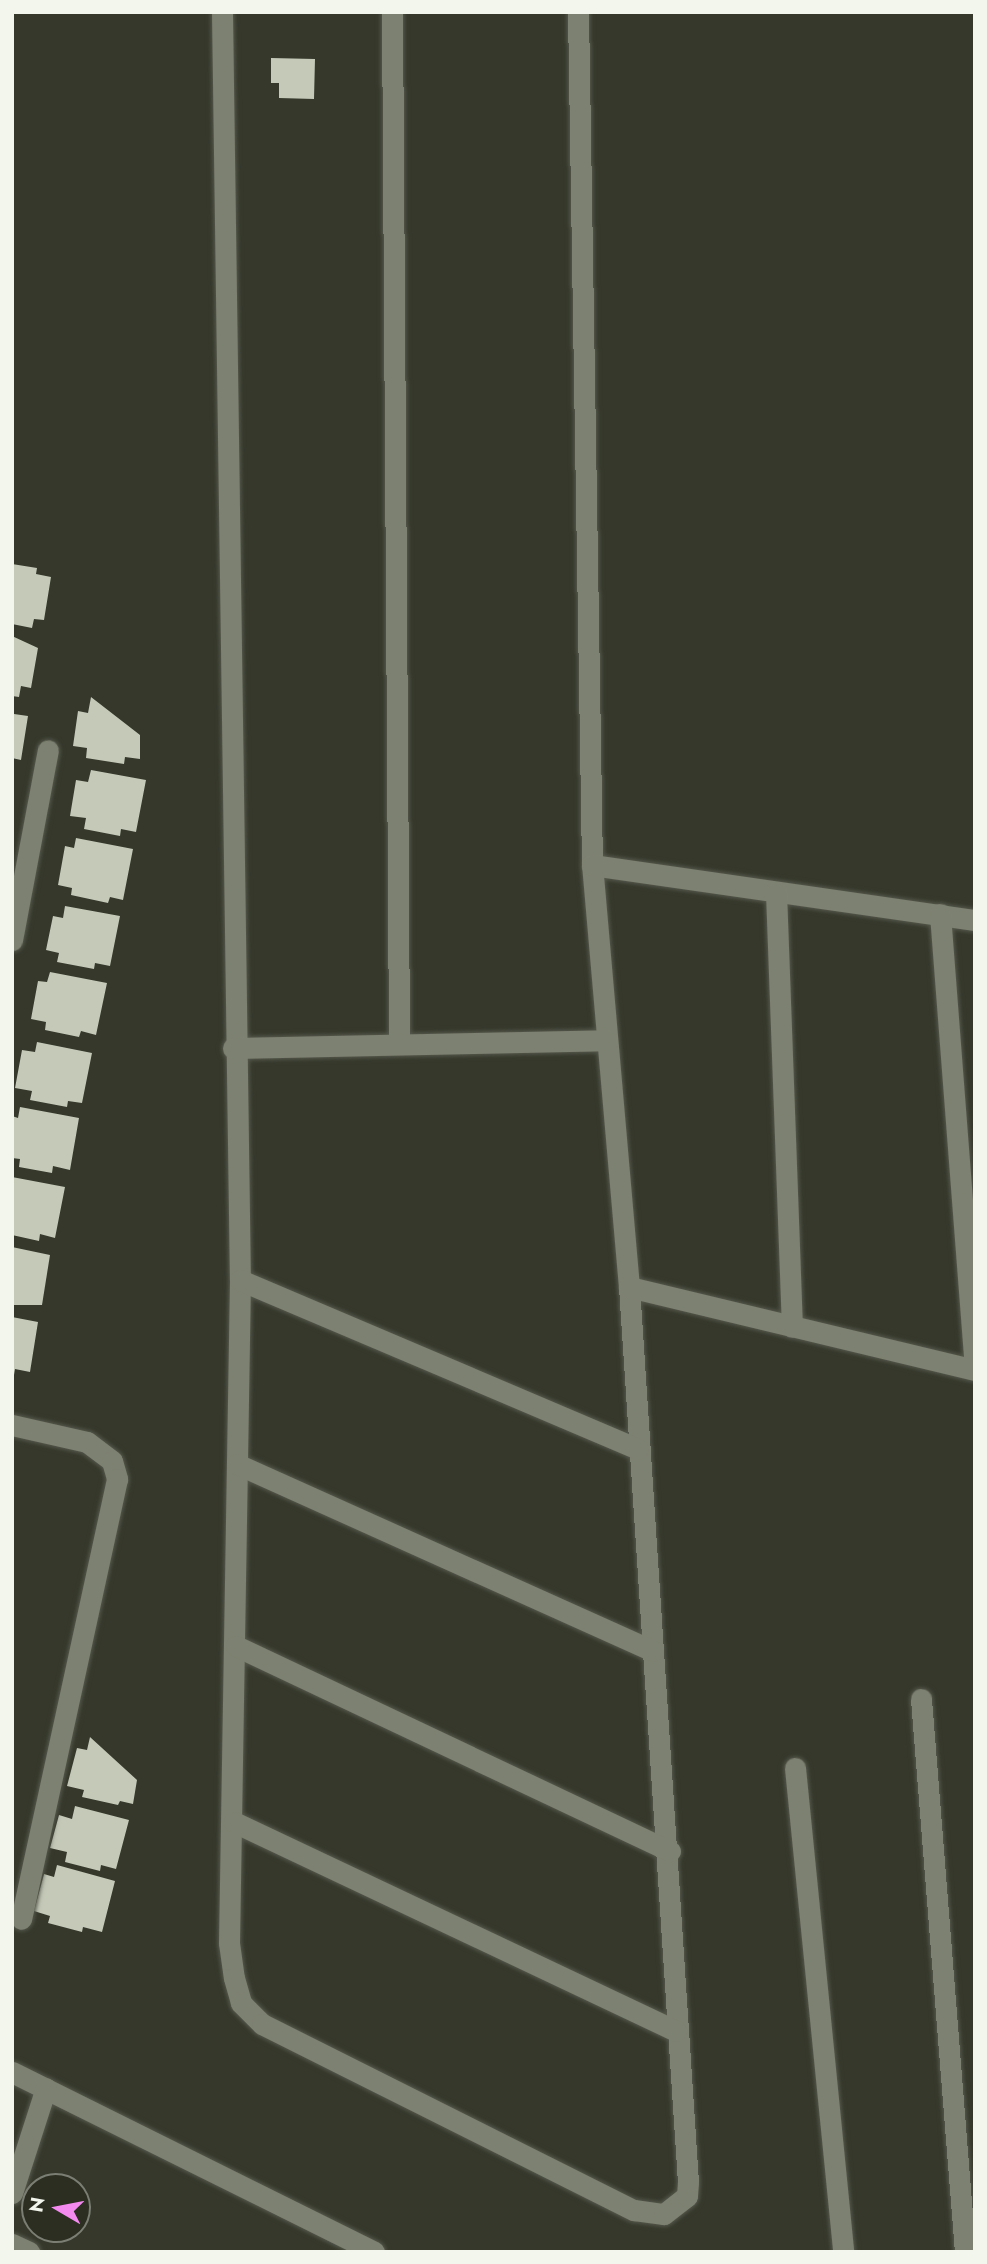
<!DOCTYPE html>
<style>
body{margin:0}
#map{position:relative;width:987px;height:2264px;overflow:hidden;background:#35382b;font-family:Jost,sans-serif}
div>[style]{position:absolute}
.building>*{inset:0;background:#c4c9b8}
.roads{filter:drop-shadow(0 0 2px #55584c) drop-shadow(0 0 2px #55584c)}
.minor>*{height:21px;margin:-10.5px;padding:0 10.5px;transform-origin:10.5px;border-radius:10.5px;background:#7d8171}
span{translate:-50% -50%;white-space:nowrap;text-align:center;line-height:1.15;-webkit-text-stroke:7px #2b2e21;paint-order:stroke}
.frame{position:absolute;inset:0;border:14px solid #f3f6ed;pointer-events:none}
.north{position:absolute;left:21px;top:2173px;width:70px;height:70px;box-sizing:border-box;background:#2b2e21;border:2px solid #7b7e73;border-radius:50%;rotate:280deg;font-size:19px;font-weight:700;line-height:28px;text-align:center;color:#f3f6ed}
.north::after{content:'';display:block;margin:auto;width:24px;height:32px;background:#f489f0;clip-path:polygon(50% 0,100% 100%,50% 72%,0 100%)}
</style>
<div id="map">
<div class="building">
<i style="clip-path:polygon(271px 58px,315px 59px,314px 99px,279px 98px,279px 83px,271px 83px)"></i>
<i style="clip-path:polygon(12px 564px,37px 568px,36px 574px,51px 577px,44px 620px,34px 619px,32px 628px,12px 624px)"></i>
<i style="clip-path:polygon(12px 636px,38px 648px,31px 688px,21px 686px,19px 697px,12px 696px)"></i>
<i style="clip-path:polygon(91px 697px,140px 735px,140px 759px,125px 757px,124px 764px,86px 758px,87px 748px,73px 746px,78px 711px,88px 713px)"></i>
<i style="clip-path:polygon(12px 708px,14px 714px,28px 716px,21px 760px,12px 758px)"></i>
<i style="clip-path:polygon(91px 770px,146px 780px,136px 832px,121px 829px,120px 836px,84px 829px,86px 818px,70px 816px,76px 780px,88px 782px)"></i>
<i style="clip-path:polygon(76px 838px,133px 849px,123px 900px,110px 897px,108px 903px,71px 895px,72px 888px,58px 885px,65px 846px,74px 848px)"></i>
<i style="clip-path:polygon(65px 906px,120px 916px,110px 966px,95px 963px,94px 969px,57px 962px,59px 953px,46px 950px,53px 916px,63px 918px)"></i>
<i style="clip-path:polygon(50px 972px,107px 983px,96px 1035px,81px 1031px,79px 1037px,45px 1030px,46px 1022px,31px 1019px,38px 981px,47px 982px)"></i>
<i style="clip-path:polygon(37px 1042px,92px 1053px,82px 1103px,68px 1101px,67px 1107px,30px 1100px,32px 1091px,15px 1088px,22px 1050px,35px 1052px)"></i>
<i style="clip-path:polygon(20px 1107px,79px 1118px,70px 1170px,53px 1166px,52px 1173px,19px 1167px,20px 1159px,12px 1158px,12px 1116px,18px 1118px)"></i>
<i style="clip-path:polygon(12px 1177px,65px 1187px,55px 1238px,40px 1234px,39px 1241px,12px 1235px)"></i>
<i style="clip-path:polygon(12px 1247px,50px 1255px,42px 1305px,12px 1305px)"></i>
<i style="clip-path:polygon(12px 1317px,38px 1322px,30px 1372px,15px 1369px,14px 1375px)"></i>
<i style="clip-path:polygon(90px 1737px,137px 1780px,133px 1804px,120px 1801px,118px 1805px,82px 1797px,84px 1790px,67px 1786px,77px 1748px,87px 1750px)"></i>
<i style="clip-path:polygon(75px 1806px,129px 1820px,116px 1869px,101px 1865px,100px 1871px,65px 1862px,67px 1852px,50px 1848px,59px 1815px,72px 1819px)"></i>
<i style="clip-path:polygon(57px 1865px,115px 1881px,102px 1932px,83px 1927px,82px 1932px,48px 1923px,50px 1916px,34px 1911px,44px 1874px,54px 1877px)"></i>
</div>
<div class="roads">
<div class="minor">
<i style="left:222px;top:12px;width:1268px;rotate:89.19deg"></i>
<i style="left:240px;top:1280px;width:663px;rotate:90.95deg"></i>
<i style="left:229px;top:1943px;width:35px;rotate:82deg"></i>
<i style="left:234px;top:1978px;width:26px;rotate:74deg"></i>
<i style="left:241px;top:2003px;width:30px;rotate:45deg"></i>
<i style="left:262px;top:2024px;width:416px;rotate:26.6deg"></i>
<i style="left:634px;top:2210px;width:30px;rotate:8deg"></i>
<i style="left:664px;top:2214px;width:29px;rotate:-38deg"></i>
<i style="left:687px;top:2196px;width:14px;rotate:-86deg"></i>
<i style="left:688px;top:2182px;width:897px;rotate:-93.77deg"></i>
<i style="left:629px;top:1287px;width:424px;rotate:-95deg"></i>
<i style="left:592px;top:865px;width:853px;rotate:-90.94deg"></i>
<i style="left:392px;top:12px;width:1030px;rotate:89.61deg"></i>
<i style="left:592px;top:865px;width:387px;rotate:8.2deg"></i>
<i style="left:776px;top:892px;width:435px;rotate:87.9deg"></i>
<i style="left:940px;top:914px;width:452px;rotate:85.6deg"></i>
<i style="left:12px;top:940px;width:193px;rotate:-79.3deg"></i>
<i style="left:233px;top:1048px;width:374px;rotate:-1.2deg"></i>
<i style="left:240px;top:1280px;width:432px;rotate:23deg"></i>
<i style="left:629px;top:1287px;width:356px;rotate:13.5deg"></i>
<i style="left:12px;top:1425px;width:77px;rotate:12.8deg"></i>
<i style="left:87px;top:1442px;width:31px;rotate:37deg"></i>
<i style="left:112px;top:1461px;width:19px;rotate:74deg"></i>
<i style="left:117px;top:1479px;width:450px;rotate:102.3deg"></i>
<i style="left:237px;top:1464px;width:456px;rotate:24.2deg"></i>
<i style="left:236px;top:1646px;width:480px;rotate:25.3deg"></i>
<i style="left:921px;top:1699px;width:555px;rotate:85.45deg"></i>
<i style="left:795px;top:1768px;width:486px;rotate:84.3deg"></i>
<i style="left:234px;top:1822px;width:489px;rotate:25.3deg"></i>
<i style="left:12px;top:2072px;width:404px;rotate:26.4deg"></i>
<i style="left:12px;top:2193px;width:110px;rotate:-72.1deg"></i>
<i style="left:12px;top:2244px;width:19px;rotate:25deg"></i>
</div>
</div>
<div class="frame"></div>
<div class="north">N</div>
</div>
